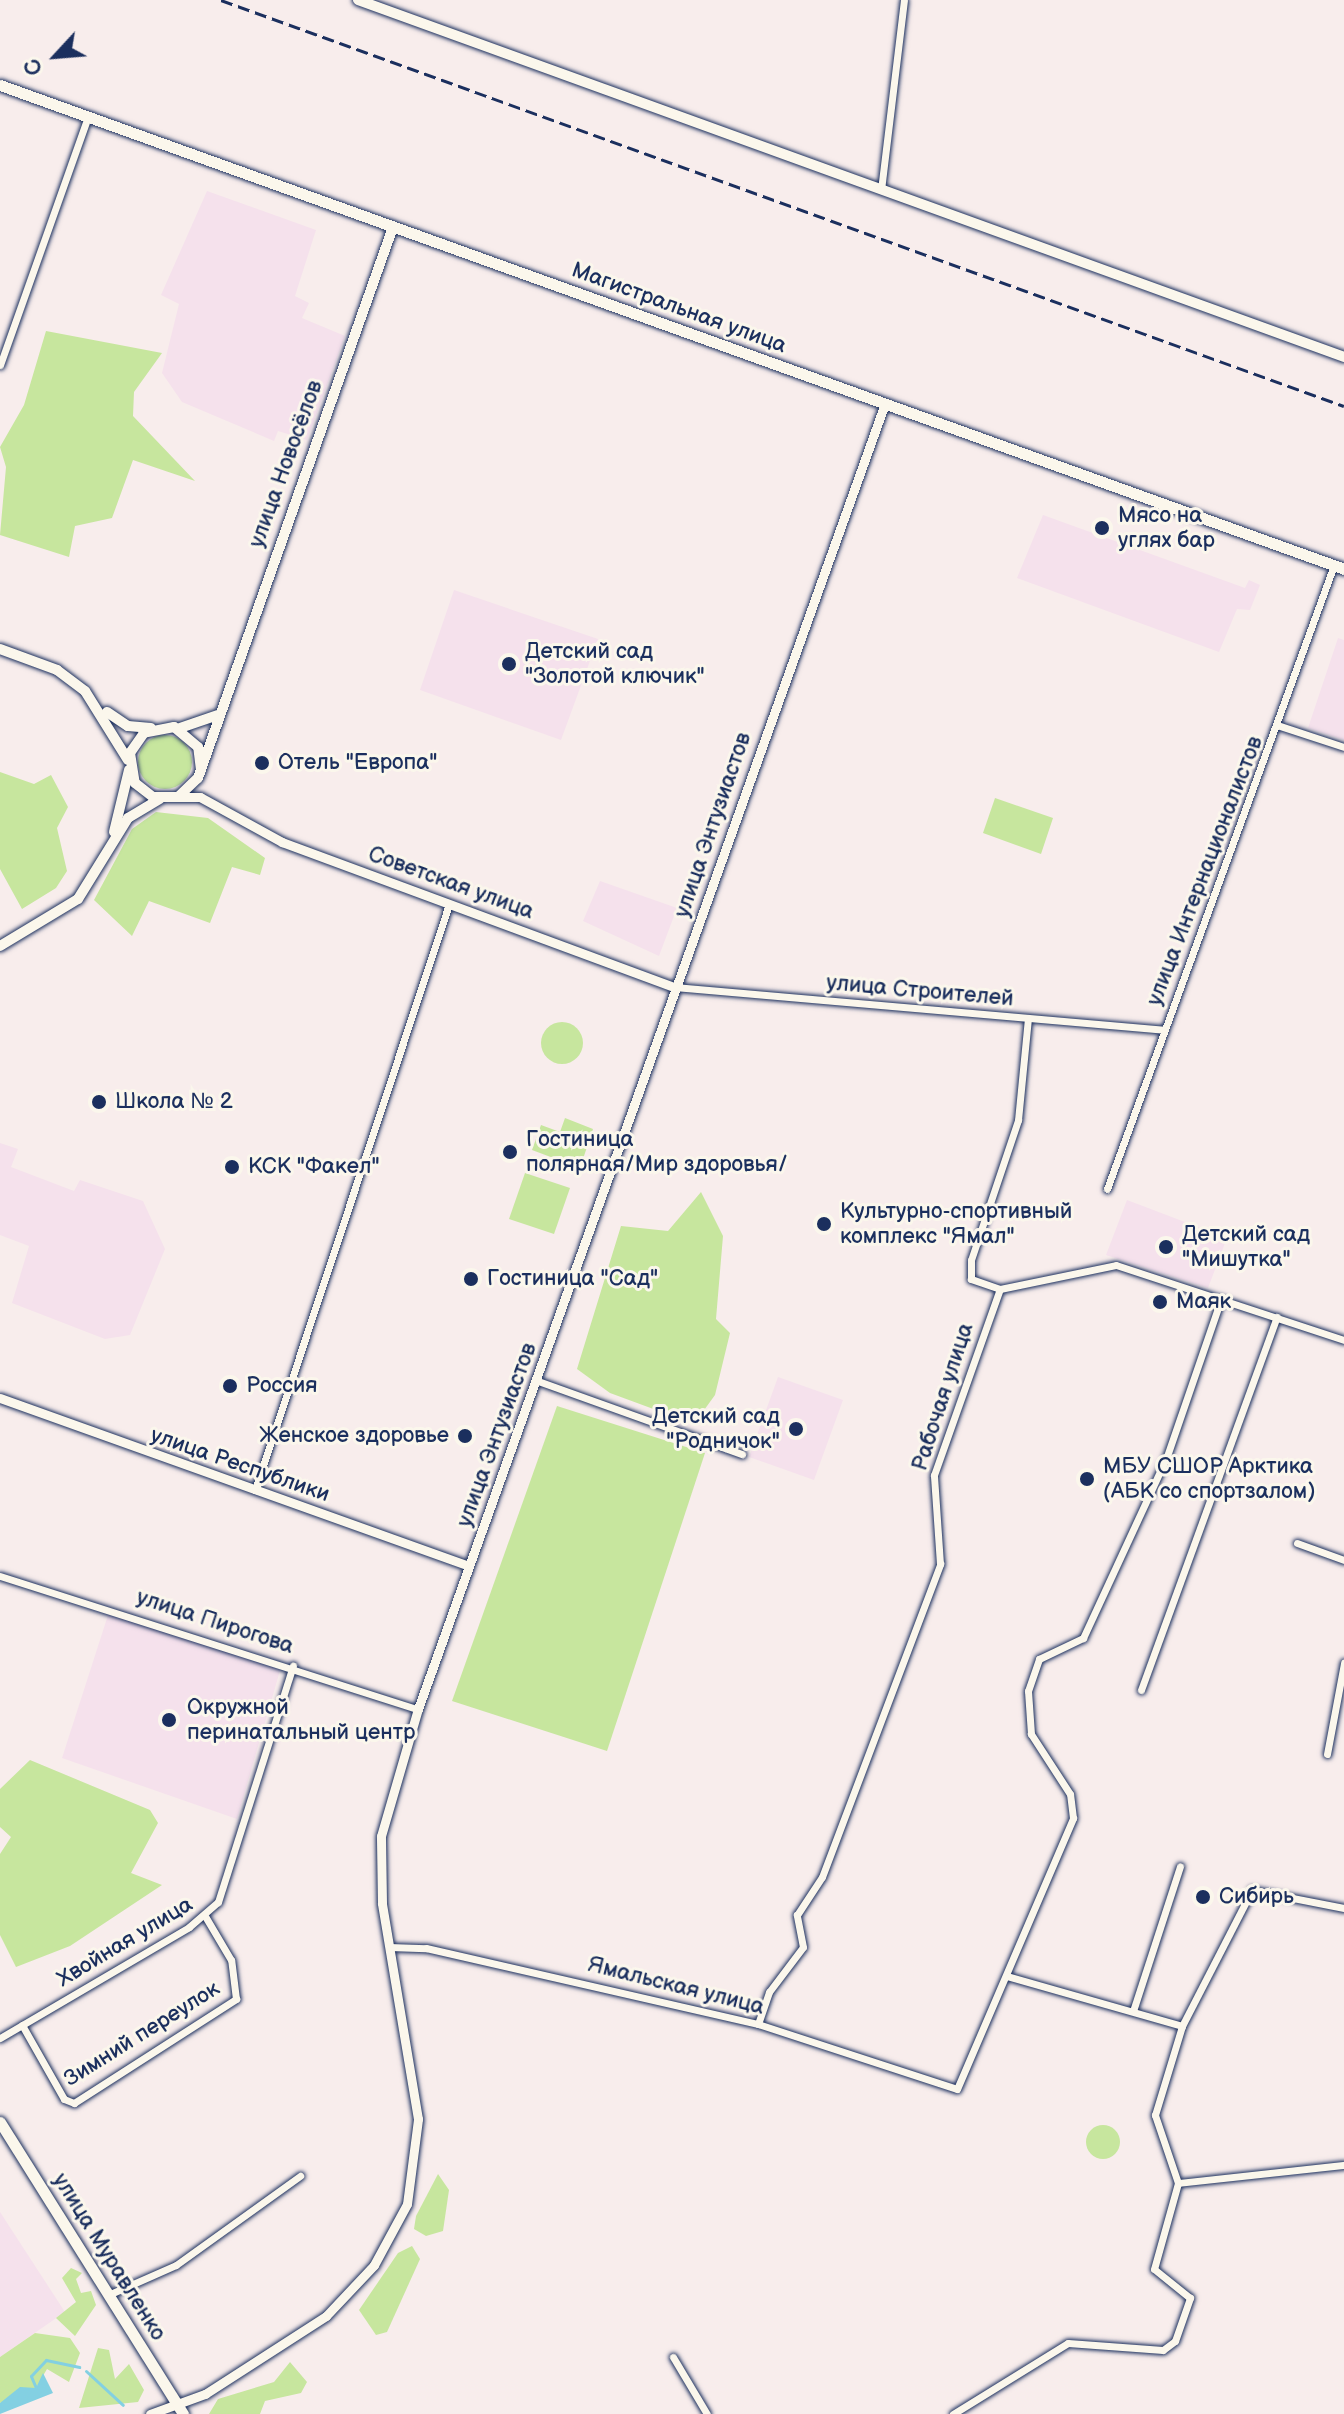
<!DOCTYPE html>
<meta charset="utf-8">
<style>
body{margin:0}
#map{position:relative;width:1344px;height:2414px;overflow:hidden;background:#f8edec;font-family:"Balsamiq Sans",sans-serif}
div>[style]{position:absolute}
.built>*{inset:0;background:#f5e1ec}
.green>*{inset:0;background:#c7e69e}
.round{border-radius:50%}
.water>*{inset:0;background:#83d0e2}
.stream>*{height:3px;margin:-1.5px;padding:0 1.5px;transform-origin:1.5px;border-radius:1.5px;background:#83d0e2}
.roads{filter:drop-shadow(0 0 2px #1b2f5e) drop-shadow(0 0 2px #1b2f5e)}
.minor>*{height:7px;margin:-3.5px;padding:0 3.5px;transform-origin:3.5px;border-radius:3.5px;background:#fbf7ec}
.tertiary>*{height:9px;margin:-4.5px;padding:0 4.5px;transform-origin:4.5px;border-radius:4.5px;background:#fbf7ec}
.secondary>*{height:10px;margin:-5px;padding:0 5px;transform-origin:5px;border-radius:5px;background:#fbf7ec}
.primary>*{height:11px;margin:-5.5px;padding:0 5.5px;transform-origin:5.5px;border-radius:5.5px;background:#fbf7ec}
.rail>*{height:3px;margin-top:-1.5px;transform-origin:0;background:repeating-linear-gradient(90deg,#1b2f5e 0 12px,transparent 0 18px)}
.dots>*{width:22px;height:22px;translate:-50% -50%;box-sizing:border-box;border:4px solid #fbf7ec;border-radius:50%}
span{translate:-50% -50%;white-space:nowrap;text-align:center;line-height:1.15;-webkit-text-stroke:6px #fbf7ec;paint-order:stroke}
.street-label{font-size:22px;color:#1b2f5e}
.poi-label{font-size:22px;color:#1b2f5e}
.left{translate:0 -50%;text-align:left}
.right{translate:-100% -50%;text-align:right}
.north{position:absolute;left:16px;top:16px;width:80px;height:80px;-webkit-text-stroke:6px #fbf7ec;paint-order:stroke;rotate:244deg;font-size:22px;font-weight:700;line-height:32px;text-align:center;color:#1b2f5e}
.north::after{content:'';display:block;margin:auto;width:28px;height:36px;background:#1b2f5e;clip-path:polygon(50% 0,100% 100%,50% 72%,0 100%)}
</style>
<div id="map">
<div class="built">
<i style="clip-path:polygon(207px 191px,316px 230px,295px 296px,309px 303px,302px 318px,345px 336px,307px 440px,278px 431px,274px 441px,182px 402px,162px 373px,179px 304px,161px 295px)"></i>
<i style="clip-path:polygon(1043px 515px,1245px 588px,1249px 580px,1260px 585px,1250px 610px,1237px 609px,1219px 652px,1017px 578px)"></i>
<i style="clip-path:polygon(454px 590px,598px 639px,561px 740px,420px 690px)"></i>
<i style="clip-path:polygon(1338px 638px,1344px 640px,1344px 740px,1308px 728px)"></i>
<i style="clip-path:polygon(600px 881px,677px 908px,659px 956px,583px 921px)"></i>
<i style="clip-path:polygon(0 1143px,18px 1149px,11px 1167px,74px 1191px,80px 1180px,143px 1201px,165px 1249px,130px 1335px,105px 1339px,12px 1303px,29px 1246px,0 1235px)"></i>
<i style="clip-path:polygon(1127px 1200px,1227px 1238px,1208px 1288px,1106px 1255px)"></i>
<i style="clip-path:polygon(778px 1377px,843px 1400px,814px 1480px,749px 1457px)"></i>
<i style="clip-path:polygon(109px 1612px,281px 1667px,237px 1819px,62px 1758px)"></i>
<i style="clip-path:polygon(0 2212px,65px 2312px,0 2357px)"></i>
</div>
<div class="green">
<i style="clip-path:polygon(46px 331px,162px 353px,134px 392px,133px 416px,195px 481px,133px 460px,112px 518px,75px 526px,69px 557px,0 535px,6px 467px,0 447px,24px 405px)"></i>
<i class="round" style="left:138px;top:735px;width:54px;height:54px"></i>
<i style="clip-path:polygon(0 772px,34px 784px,51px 775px,68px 807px,57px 828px,67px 871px,56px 888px,22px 909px,0 869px)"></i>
<i style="clip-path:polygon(995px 798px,1053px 818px,1041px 854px,983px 833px)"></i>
<i style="clip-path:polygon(156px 812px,208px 818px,265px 858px,260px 875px,232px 867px,210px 923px,149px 901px,132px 936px,94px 900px,132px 829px)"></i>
<i class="round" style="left:541px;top:1022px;width:42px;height:42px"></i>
<i style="clip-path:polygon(565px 1118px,593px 1129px,580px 1168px,532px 1150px,541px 1125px,560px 1132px)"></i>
<i style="clip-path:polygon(525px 1173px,570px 1188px,554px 1234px,509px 1219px)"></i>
<i style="clip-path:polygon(701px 1192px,723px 1236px,716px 1319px,730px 1333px,715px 1395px,694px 1424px,610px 1393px,577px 1369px,621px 1226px,668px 1231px)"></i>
<i style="clip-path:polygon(557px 1406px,705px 1453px,607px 1751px,452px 1701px)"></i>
<i style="clip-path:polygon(30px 1760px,150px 1810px,158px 1823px,131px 1873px,162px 1885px,70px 1946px,16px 1967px,0 1935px,0 1854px,11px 1837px,0 1827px,0 1789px)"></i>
<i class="round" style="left:1086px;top:2125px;width:34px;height:34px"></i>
<i style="clip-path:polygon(438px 2174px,449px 2190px,443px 2231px,426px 2236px,414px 2229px,416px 2216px)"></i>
<i style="clip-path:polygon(412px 2246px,420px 2259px,387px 2332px,376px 2335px,359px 2310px,398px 2253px)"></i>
<i style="clip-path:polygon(71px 2268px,82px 2273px,76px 2279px,81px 2293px,91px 2291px,96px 2305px,75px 2336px,56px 2318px,76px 2302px,62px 2278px)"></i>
<i style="clip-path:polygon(35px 2333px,70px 2338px,80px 2353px,69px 2382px,47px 2369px,36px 2388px,0 2403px,0 2357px)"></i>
<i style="clip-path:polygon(98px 2348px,109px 2350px,115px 2379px,129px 2364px,144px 2390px,138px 2402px,79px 2408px)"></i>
<i style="clip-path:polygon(290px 2362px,307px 2382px,301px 2393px,265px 2401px,260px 2414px,209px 2414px,218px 2399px,274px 2382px)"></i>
</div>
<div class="water">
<i style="clip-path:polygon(43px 2373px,53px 2393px,0 2414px,0 2403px,20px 2387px,36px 2388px)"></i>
</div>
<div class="stream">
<i style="left:86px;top:2371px;width:50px;rotate:42.6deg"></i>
<i style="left:36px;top:2388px;width:13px;rotate:-113deg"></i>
<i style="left:31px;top:2376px;width:22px;rotate:-47deg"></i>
<i style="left:46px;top:2360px;width:34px;rotate:12deg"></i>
</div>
<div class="roads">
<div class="minor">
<i style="left:881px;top:190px;width:191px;rotate:-83.1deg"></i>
<i style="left:0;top:365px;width:263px;rotate:-70.5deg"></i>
<i style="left:1280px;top:726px;width:67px;rotate:18.2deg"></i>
<i style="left:675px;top:987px;width:490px;rotate:5deg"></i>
<i style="left:1107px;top:1189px;width:664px;rotate:-70.01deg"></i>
<i style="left:1000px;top:1289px;width:31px;rotate:-161deg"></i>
<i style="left:971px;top:1279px;width:19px;rotate:-90deg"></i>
<i style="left:971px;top:1260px;width:148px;rotate:-71.4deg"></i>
<i style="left:1018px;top:1120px;width:102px;rotate:-84.4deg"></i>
<i style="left:535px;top:1380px;width:220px;rotate:19.7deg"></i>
<i style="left:255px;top:1490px;width:617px;rotate:-71.68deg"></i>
<i style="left:1297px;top:1543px;width:50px;rotate:19.9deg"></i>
<i style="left:0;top:1576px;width:439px;rotate:17.7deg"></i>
<i style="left:1141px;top:1690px;width:397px;rotate:-70deg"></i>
<i style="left:1327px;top:1754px;width:93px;rotate:-79.4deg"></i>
<i style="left:389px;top:1947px;width:37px;rotate:2deg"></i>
<i style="left:426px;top:1948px;width:341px;rotate:12.9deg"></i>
<i style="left:758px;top:2024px;width:209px;rotate:18.1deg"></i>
<i style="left:957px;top:2089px;width:295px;rotate:-66.8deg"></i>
<i style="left:1073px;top:1818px;width:24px;rotate:-97deg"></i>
<i style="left:1070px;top:1794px;width:72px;rotate:-123deg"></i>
<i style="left:1031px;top:1734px;width:43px;rotate:-94deg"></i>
<i style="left:1028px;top:1691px;width:34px;rotate:-71deg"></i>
<i style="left:1039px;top:1659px;width:49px;rotate:-25.5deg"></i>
<i style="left:1083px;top:1638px;width:200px;rotate:-65.2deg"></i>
<i style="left:1167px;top:1456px;width:166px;rotate:-71deg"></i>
<i style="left:1007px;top:1976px;width:182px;rotate:15.9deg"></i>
<i style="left:1133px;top:2011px;width:152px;rotate:-72deg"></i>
<i style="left:758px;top:2024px;width:34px;rotate:-71deg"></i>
<i style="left:769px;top:1992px;width:56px;rotate:-52.9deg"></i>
<i style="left:803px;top:1947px;width:33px;rotate:-101deg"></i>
<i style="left:797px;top:1915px;width:45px;rotate:-56.7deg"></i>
<i style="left:822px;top:1877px;width:335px;rotate:-69.3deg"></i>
<i style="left:940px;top:1564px;width:89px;rotate:-93.9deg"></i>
<i style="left:934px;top:1475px;width:197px;rotate:-70.5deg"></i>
<i style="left:1000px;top:1289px;width:118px;rotate:-11.7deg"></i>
<i style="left:1116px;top:1265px;width:240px;rotate:18.2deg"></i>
<i style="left:22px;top:2025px;width:85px;rotate:60.4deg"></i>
<i style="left:64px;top:2099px;width:11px;rotate:22deg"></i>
<i style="left:74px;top:2103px;width:193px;rotate:-32.7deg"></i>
<i style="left:236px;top:1999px;width:39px;rotate:-97deg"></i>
<i style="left:231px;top:1960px;width:51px;rotate:-120.6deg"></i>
<i style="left:0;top:2038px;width:219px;rotate:-30.4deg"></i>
<i style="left:189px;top:1927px;width:38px;rotate:-41deg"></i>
<i style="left:218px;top:1902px;width:248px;rotate:-72.4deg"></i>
<i style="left:1178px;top:2183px;width:167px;rotate:-6.2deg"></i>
<i style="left:108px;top:2295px;width:74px;rotate:-23.8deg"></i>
<i style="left:176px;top:2265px;width:153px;rotate:-35.7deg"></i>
<i style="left:673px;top:2357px;width:66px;rotate:59.2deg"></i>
<i style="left:953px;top:2414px;width:135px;rotate:-31.7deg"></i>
<i style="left:1068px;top:2343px;width:95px;rotate:4.2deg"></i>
<i style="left:1163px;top:2350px;width:15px;rotate:-37deg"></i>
<i style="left:1175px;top:2341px;width:46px;rotate:-70.8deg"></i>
<i style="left:1190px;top:2298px;width:46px;rotate:-141.1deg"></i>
<i style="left:1154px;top:2269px;width:89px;rotate:-74.4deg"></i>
<i style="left:1178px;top:2183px;width:72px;rotate:-108.7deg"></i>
<i style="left:1155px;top:2115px;width:93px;rotate:-73.1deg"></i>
<i style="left:1182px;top:2026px;width:153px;rotate:-62.8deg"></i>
<i style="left:1252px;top:1890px;width:94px;rotate:11.1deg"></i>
</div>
<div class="tertiary">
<i style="left:178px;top:797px;width:22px"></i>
<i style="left:200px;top:797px;width:94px;rotate:28.8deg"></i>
<i style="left:282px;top:842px;width:419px;rotate:20.3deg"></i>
<i style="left:0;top:1398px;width:498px;rotate:19.7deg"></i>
<i style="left:150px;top:2414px;width:59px;rotate:-20deg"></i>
<i style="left:205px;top:2394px;width:144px;rotate:-32.8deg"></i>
<i style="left:326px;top:2316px;width:70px;rotate:-46.7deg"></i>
<i style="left:374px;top:2265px;width:69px;rotate:-61.6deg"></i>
<i style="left:407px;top:2204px;width:86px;rotate:-82.6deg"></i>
<i style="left:418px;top:2119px;width:219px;rotate:-99.5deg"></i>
<i style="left:382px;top:1903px;width:67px;rotate:-90.9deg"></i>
<i style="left:381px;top:1836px;width:132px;rotate:-73.8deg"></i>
<i style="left:418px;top:1709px;width:1387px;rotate:-70.32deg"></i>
</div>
<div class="secondary">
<i style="left:358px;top:0;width:1049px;rotate:19.9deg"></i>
<i style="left:0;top:649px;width:61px;rotate:20.2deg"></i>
<i style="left:57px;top:670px;width:35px;rotate:37deg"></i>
<i style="left:85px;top:691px;width:81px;rotate:58.1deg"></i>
<i style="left:107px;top:712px;width:25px;rotate:34deg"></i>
<i style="left:128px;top:726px;width:23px;rotate:5deg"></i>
<i style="left:180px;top:728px;width:40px;rotate:-18.9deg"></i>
<i style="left:201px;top:770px;width:23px;rotate:-97deg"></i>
<i style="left:198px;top:747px;width:31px;rotate:-140deg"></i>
<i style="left:174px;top:727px;width:31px;rotate:169deg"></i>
<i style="left:144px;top:733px;width:24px;rotate:125deg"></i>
<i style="left:130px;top:753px;width:30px;rotate:81deg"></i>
<i style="left:135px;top:783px;width:23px;rotate:38deg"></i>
<i style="left:153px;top:797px;width:25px"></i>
<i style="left:178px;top:797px;width:28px;rotate:-44deg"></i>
<i style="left:198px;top:778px;width:584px;rotate:-70.51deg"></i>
<i style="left:114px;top:832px;width:64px;rotate:-76.4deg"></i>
<i style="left:0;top:946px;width:91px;rotate:-31.1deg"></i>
<i style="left:78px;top:899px;width:95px;rotate:-58.3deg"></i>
<i style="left:128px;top:818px;width:37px;rotate:-31deg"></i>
</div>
<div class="primary">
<i style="left:0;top:85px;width:1428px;rotate:19.8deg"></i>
<i style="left:0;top:2122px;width:345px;rotate:57.9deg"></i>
</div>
</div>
<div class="rail">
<i style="left:221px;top:0;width:1194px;rotate:19.88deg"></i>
</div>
<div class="dots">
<i style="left:1102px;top:528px;background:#1b2f5e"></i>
<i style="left:509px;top:664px;background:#1b2f5e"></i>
<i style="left:262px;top:763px;background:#1b2f5e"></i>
<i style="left:99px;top:1102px;background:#1b2f5e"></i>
<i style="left:510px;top:1152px;background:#1b2f5e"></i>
<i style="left:232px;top:1167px;background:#1b2f5e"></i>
<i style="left:824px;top:1224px;background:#1b2f5e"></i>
<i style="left:1166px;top:1247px;background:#1b2f5e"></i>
<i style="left:471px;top:1279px;background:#1b2f5e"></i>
<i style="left:1160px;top:1302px;background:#1b2f5e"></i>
<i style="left:230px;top:1386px;background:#1b2f5e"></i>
<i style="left:796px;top:1429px;background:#1b2f5e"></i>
<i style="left:465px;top:1436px;background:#1b2f5e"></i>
<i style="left:1087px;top:1479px;background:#1b2f5e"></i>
<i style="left:169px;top:1720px;background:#1b2f5e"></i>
<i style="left:1203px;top:1897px;background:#1b2f5e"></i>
</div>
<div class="street-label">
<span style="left:679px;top:308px;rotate:20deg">Магистральная улица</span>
<span style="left:286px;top:464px;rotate:-70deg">улица Новосёлов</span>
<span style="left:713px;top:825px;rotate:-71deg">улица Энтузиастов</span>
<span style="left:1205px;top:871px;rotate:-69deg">улица Интернационалистов</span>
<span style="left:451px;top:883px;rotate:20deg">Советская улица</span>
<span style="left:920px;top:991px;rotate:5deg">улица Строителей</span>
<span style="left:943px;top:1397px;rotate:-72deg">Рабочая улица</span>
<span style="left:497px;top:1435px;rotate:-70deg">улица Энтузиастов</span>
<span style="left:240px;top:1465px;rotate:19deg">улица Республики</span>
<span style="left:215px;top:1622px;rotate:18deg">улица Пирогова</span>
<span style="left:125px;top:1942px;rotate:-31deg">Хвойная улица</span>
<span style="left:676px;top:1986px;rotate:14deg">Ямальская улица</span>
<span style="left:142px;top:2034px;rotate:-32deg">Зимний переулок</span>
<span style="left:109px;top:2257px;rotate:58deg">улица Муравленко</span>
</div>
<div class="poi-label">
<span class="left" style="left:1118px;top:528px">Мясо на<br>углях бар</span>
<span class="left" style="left:525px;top:664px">Детский сад<br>"Золотой ключик"</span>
<span class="left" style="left:278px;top:763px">Отель "Европа"</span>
<span class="left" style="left:115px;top:1102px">Школа № 2</span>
<span class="left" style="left:526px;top:1152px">Гостиница<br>полярная/Мир здоровья/</span>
<span class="left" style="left:248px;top:1167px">КСК "Факел"</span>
<span class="left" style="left:840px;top:1224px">Культурно-спортивный<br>комплекс "Ямал"</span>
<span class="left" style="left:1182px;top:1247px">Детский сад<br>"Мишутка"</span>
<span class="left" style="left:487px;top:1279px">Гостиница "Сад"</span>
<span class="left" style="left:1176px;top:1302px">Маяк</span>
<span class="left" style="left:246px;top:1386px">Россия</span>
<span class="right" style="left:780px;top:1429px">Детский сад<br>"Родничок"</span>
<span class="right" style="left:449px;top:1436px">Женское здоровье</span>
<span class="left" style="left:1103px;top:1479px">МБУ СШОР Арктика<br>(АБК со спортзалом)</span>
<span class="left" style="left:187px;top:1720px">Окружной<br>перинатальный центр</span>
<span class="left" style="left:1219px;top:1897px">Сибирь</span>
</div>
<div class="north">С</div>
</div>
